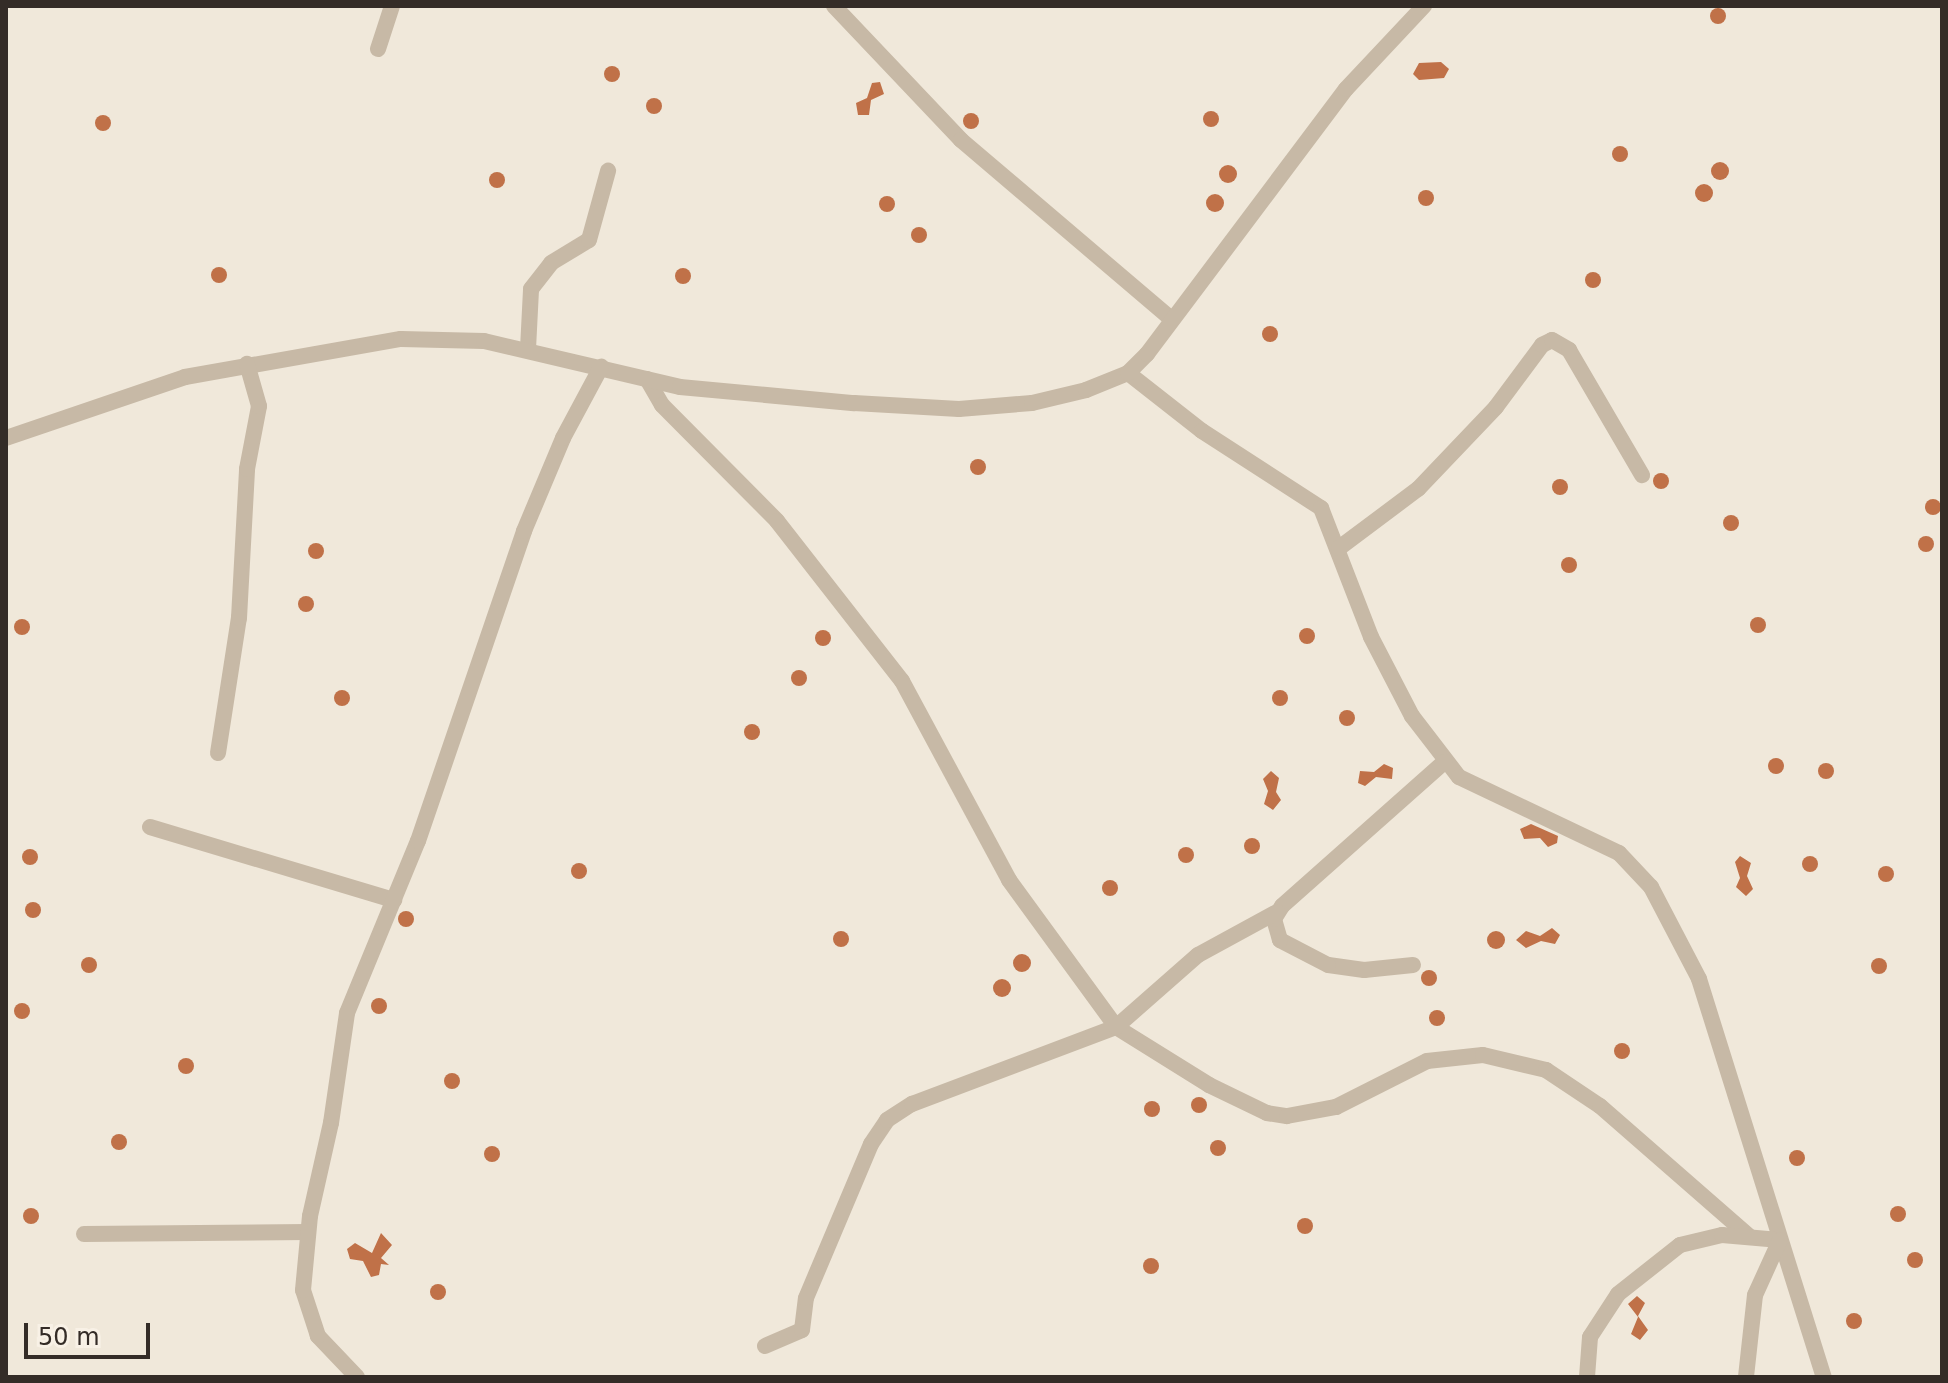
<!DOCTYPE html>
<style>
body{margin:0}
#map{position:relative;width:1948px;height:1383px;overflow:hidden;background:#f0e8da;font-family:"DejaVu Sans",sans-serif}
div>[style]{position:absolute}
.building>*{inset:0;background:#c07148}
.round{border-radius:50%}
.minor>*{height:16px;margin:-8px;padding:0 8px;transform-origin:8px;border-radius:8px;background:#c7b9a6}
span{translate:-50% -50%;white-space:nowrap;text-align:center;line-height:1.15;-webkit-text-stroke:6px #f8f1e6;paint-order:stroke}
.frame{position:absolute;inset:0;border:8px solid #342c27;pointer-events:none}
.scale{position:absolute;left:24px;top:1323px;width:126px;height:36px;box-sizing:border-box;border:4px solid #342c27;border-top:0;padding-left:10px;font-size:24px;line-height:28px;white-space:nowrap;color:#342c27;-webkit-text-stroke:6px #f8f1e6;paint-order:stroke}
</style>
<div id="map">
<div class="building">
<i class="round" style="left:1710px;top:8px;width:16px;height:16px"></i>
<i style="clip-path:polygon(1441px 62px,1449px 69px,1444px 78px,1419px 80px,1413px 74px,1419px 63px)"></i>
<i class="round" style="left:604px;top:66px;width:16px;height:16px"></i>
<i style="clip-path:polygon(880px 82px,884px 94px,871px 100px,869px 115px,858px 115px,856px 103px,867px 98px,872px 83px)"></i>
<i class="round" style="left:646px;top:98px;width:16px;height:16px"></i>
<i class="round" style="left:1203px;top:111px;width:16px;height:16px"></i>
<i class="round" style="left:963px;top:113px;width:16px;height:16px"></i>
<i class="round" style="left:95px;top:115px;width:16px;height:16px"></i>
<i class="round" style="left:1612px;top:146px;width:16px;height:16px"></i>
<i class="round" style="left:1711px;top:162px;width:18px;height:18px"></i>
<i class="round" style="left:1219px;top:165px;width:18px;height:18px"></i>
<i class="round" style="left:489px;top:172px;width:16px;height:16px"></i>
<i class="round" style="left:1695px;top:184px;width:18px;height:18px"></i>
<i class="round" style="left:1418px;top:190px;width:16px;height:16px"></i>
<i class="round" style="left:1206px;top:194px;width:18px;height:18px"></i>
<i class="round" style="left:879px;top:196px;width:16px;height:16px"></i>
<i class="round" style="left:911px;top:227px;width:16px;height:16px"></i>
<i class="round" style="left:211px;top:267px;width:16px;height:16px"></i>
<i class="round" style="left:675px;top:268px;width:16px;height:16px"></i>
<i class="round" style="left:1585px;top:272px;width:16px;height:16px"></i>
<i class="round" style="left:1262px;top:326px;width:16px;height:16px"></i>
<i class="round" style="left:970px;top:459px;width:16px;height:16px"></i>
<i class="round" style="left:1653px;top:473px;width:16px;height:16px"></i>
<i class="round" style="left:1552px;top:479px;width:16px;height:16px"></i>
<i class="round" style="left:1925px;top:499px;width:16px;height:16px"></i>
<i class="round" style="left:1723px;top:515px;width:16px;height:16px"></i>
<i class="round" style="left:1918px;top:536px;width:16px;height:16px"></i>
<i class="round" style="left:308px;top:543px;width:16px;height:16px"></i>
<i class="round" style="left:1561px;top:557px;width:16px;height:16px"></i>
<i class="round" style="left:298px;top:596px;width:16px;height:16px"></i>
<i class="round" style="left:1750px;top:617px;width:16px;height:16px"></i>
<i class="round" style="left:14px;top:619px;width:16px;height:16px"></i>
<i class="round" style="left:1299px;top:628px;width:16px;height:16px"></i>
<i class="round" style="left:815px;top:630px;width:16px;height:16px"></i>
<i class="round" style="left:791px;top:670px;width:16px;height:16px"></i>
<i class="round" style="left:334px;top:690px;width:16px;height:16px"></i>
<i class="round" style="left:1272px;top:690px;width:16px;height:16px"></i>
<i class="round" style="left:1339px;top:710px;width:16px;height:16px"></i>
<i class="round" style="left:744px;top:724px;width:16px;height:16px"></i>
<i class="round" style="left:1768px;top:758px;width:16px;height:16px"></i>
<i class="round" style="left:1818px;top:763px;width:16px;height:16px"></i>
<i style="clip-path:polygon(1384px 764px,1393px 768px,1392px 779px,1376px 777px,1365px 786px,1358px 783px,1360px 771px,1374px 772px)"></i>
<i style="clip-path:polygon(1271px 771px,1279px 778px,1276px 792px,1281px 800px,1273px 810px,1264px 804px,1268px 791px,1263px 779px)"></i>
<i style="clip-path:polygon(1531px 824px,1558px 836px,1557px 843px,1548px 847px,1540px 838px,1524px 839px,1520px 829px)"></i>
<i class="round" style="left:1244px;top:838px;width:16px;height:16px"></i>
<i class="round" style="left:1178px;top:847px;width:16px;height:16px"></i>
<i class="round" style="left:22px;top:849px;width:16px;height:16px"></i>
<i class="round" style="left:1802px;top:856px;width:16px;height:16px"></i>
<i style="clip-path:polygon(1740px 856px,1751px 863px,1747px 876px,1753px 889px,1746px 896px,1736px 887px,1740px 878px,1735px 862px)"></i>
<i class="round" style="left:571px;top:863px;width:16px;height:16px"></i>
<i class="round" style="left:1878px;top:866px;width:16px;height:16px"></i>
<i class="round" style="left:1102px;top:880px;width:16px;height:16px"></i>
<i class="round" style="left:25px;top:902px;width:16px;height:16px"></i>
<i class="round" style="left:398px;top:911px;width:16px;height:16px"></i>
<i style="clip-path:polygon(1552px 928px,1560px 935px,1555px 944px,1541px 941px,1526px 948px,1516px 940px,1526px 931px,1540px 936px)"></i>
<i class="round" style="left:833px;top:931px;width:16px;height:16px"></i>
<i class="round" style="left:1487px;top:931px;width:18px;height:18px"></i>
<i class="round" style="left:1013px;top:954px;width:18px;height:18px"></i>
<i class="round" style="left:81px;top:957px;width:16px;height:16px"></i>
<i class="round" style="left:1871px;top:958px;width:16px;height:16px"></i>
<i class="round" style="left:1421px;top:970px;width:16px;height:16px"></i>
<i class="round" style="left:993px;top:979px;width:18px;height:18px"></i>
<i class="round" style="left:371px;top:998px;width:16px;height:16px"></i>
<i class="round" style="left:14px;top:1003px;width:16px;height:16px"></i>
<i class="round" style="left:1429px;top:1010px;width:16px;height:16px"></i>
<i class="round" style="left:1614px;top:1043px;width:16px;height:16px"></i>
<i class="round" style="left:178px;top:1058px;width:16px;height:16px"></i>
<i class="round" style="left:444px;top:1073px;width:16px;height:16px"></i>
<i class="round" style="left:1191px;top:1097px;width:16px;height:16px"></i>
<i class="round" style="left:1144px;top:1101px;width:16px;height:16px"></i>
<i class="round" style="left:111px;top:1134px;width:16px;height:16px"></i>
<i class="round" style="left:1210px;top:1140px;width:16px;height:16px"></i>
<i class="round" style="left:484px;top:1146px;width:16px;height:16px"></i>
<i class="round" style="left:1789px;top:1150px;width:16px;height:16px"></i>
<i class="round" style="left:1890px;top:1206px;width:16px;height:16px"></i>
<i class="round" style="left:23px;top:1208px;width:16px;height:16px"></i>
<i class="round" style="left:1297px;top:1218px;width:16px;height:16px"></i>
<i style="clip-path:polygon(381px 1233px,392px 1245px,381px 1258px,389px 1265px,381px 1264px,379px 1275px,371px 1277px,363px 1261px,350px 1259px,347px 1249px,355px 1243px,372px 1253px)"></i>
<i class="round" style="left:1907px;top:1252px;width:16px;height:16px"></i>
<i class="round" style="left:1143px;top:1258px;width:16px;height:16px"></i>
<i class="round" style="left:430px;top:1284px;width:16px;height:16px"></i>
<i style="clip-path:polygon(1637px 1296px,1645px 1303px,1638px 1316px,1648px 1330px,1640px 1340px,1631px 1334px,1638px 1317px,1628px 1304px)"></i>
<i class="round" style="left:1846px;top:1313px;width:16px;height:16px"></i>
</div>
<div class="minor">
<i style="left:834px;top:6px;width:185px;rotate:46.5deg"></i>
<i style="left:961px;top:140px;width:276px;rotate:40.4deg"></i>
<i style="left:378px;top:49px;width:45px;rotate:-72deg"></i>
<i style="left:528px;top:349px;width:60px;rotate:-87.1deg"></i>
<i style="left:531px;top:289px;width:33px;rotate:-52deg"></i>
<i style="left:551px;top:263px;width:44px;rotate:-31.2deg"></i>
<i style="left:589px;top:240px;width:72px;rotate:-74.6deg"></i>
<i style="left:1128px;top:373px;width:94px;rotate:38.1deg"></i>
<i style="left:1202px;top:431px;width:142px;rotate:32.9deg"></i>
<i style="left:1321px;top:508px;width:138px;rotate:68.8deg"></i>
<i style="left:1371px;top:637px;width:89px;rotate:62.6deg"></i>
<i style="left:1412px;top:716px;width:77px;rotate:52.4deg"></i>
<i style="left:1459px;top:777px;width:177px;rotate:25.4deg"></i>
<i style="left:1619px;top:853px;width:47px;rotate:46.7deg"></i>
<i style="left:1651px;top:887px;width:104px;rotate:62.4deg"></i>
<i style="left:1699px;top:979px;width:417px;rotate:72.6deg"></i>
<i style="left:647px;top:379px;width:30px;rotate:60deg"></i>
<i style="left:662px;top:405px;width:163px;rotate:45.2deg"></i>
<i style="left:777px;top:521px;width:203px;rotate:52deg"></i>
<i style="left:902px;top:681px;width:226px;rotate:61.7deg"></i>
<i style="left:1009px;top:880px;width:182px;rotate:53.9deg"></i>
<i style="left:1116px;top:1027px;width:110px;rotate:31.9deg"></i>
<i style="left:1209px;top:1085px;width:64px;rotate:25.8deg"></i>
<i style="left:1267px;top:1113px;width:20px;rotate:9deg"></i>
<i style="left:1287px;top:1116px;width:50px;rotate:-10.4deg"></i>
<i style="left:1336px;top:1107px;width:102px;rotate:-26.8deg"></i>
<i style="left:1427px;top:1061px;width:56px;rotate:-6.1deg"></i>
<i style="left:1483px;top:1055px;width:65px;rotate:13.4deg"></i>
<i style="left:1546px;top:1070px;width:65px;rotate:33.7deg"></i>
<i style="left:1600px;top:1106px;width:198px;rotate:41.1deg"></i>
<i style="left:6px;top:438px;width:189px;rotate:-18.8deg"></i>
<i style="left:185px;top:377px;width:219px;rotate:-10deg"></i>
<i style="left:401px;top:339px;width:83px;rotate:1.4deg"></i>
<i style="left:484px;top:341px;width:201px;rotate:13.2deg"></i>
<i style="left:680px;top:387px;width:175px;rotate:5.3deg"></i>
<i style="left:854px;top:403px;width:105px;rotate:3.3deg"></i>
<i style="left:959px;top:409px;width:73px;rotate:-4.7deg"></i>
<i style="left:1032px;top:403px;width:56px;rotate:-13.5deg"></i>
<i style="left:1086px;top:390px;width:45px;rotate:-22deg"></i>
<i style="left:1128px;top:373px;width:27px;rotate:-45deg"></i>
<i style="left:1147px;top:354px;width:331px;rotate:-53.1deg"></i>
<i style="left:1346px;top:89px;width:114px;rotate:-46.8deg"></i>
<i style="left:1339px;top:548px;width:99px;rotate:-36.8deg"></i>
<i style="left:1418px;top:489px;width:113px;rotate:-46.4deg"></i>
<i style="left:1496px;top:407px;width:77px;rotate:-53.4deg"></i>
<i style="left:1542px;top:345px;width:11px;rotate:-27deg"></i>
<i style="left:1552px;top:340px;width:20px;rotate:30deg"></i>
<i style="left:1569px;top:350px;width:145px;rotate:59.7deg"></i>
<i style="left:218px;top:753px;width:137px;rotate:-81.2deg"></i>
<i style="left:239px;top:618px;width:149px;rotate:-86.9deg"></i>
<i style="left:247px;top:469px;width:64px;rotate:-79.2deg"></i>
<i style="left:259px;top:406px;width:44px;rotate:-105.9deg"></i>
<i style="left:150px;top:827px;width:255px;rotate:16.7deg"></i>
<i style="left:1413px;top:965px;width:49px;rotate:174.2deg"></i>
<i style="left:1364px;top:970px;width:36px;rotate:-172deg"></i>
<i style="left:1328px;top:965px;width:54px;rotate:-152.5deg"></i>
<i style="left:1280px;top:940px;width:22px;rotate:-106deg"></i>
<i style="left:1274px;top:919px;width:15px;rotate:-58deg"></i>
<i style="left:1282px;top:906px;width:217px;rotate:-41.6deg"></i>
<i style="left:84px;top:1234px;width:224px;rotate:-0.5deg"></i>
<i style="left:765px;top:1346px;width:40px;rotate:-23.4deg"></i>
<i style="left:802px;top:1330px;width:32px;rotate:-83deg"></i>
<i style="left:806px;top:1298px;width:167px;rotate:-67.1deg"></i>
<i style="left:871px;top:1144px;width:29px;rotate:-56deg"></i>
<i style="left:887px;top:1120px;width:30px;rotate:-33deg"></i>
<i style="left:912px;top:1104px;width:218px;rotate:-20.7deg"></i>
<i style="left:1116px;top:1027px;width:109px;rotate:-41.3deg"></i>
<i style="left:1198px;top:955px;width:90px;rotate:-28.6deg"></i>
<i style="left:357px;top:1377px;width:57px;rotate:-133.6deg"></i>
<i style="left:318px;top:1336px;width:48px;rotate:-108.1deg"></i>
<i style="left:303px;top:1290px;width:74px;rotate:-84.6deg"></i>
<i style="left:310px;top:1216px;width:95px;rotate:-77.3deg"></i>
<i style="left:331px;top:1123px;width:111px;rotate:-81.7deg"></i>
<i style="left:347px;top:1013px;width:186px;rotate:-67.6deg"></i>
<i style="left:418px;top:841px;width:328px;rotate:-71.1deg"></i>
<i style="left:524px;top:531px;width:101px;rotate:-67.2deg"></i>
<i style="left:563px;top:438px;width:81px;rotate:-61.8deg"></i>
<i style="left:1587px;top:1377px;width:40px;rotate:-85.7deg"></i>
<i style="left:1590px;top:1337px;width:51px;rotate:-56.9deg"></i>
<i style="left:1618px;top:1294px;width:79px;rotate:-38.3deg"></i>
<i style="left:1680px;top:1245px;width:43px;rotate:-13.4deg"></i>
<i style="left:1722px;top:1235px;width:58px;rotate:4.9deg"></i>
<i style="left:1780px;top:1240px;width:60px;rotate:114.4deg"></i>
<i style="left:1755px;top:1295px;width:82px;rotate:96.3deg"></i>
</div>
<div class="frame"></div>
<div class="scale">50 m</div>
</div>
